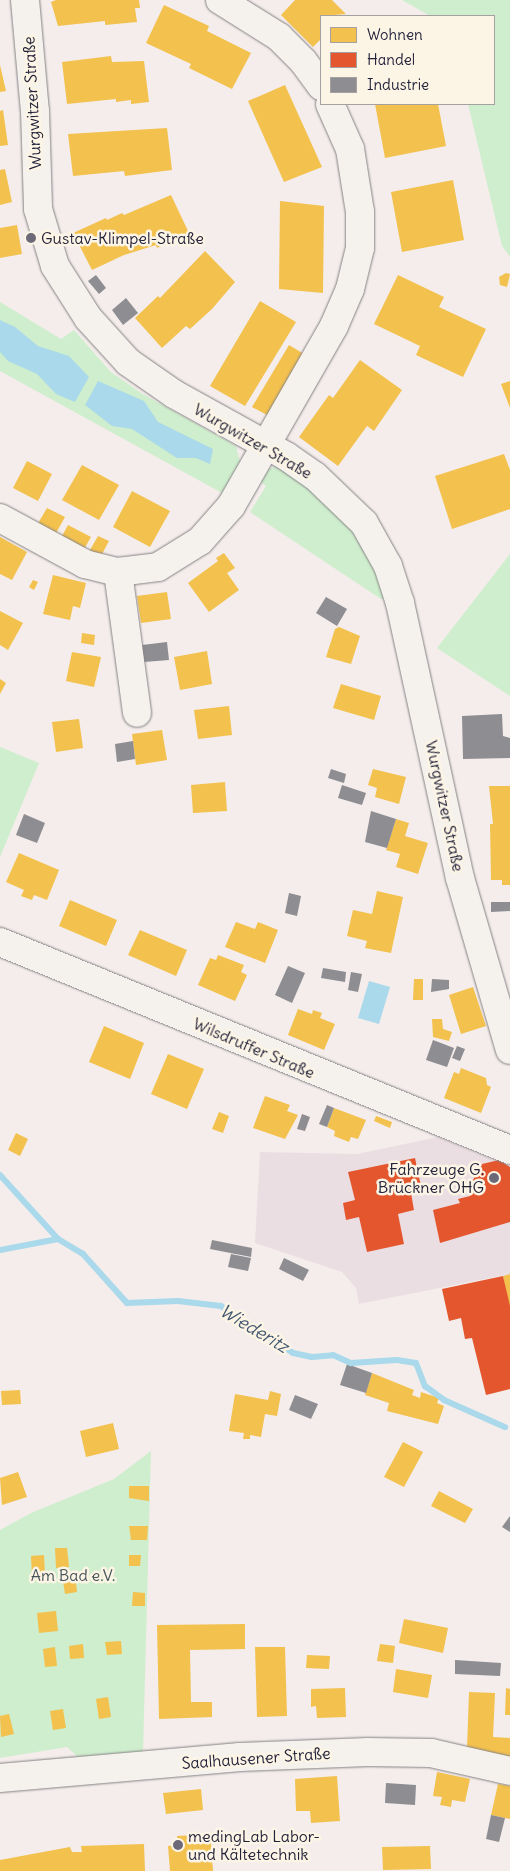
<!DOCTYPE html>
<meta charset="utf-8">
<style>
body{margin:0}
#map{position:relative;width:510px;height:1871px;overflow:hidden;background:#f4edeb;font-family:Delius,sans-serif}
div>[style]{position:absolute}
.built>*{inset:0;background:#ebdee3}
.green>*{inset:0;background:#cfeecd}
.water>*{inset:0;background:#a9d9ea}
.homes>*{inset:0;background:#f2c14e}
.shops>*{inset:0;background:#e4572e}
.industry>*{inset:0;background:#8d8d92}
.stream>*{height:6px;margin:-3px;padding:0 3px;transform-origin:3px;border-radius:3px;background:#a9d9ea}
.roads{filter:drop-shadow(0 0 1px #858286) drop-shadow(0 0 1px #858286)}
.minor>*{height:28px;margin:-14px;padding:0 14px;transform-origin:14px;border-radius:14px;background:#f5f1ec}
.major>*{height:28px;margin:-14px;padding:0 14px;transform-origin:14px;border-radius:14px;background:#f5f1ec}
.dots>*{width:14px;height:14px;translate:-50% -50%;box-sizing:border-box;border:2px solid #fcf5e5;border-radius:50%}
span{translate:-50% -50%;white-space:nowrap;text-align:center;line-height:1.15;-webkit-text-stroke:5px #fcf5e5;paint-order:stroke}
.street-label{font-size:16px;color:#22223b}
.poi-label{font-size:16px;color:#22223b}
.left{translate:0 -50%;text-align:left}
.right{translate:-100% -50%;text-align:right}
.park-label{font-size:16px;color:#465559}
.water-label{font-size:18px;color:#415670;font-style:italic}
.legend{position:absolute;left:320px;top:15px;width:175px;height:90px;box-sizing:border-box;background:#fcf5e5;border:1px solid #a5a1a1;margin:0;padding:6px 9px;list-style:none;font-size:15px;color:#22223b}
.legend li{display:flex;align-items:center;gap:10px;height:25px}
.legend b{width:25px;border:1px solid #a5a1a1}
</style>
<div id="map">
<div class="built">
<i style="clip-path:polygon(438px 1137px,510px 1167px,510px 1274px,359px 1304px,356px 1288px,342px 1272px,255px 1243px,260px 1152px,357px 1154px)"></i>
</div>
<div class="green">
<i style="clip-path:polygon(402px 0,510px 0,510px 257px,502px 246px,468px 104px,494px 104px,494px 16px,430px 16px)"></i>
<i style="clip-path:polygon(0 302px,61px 339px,74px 330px,111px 372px,141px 393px,236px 446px,240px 461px,222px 493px,0 371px)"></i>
<i style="clip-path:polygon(279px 466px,292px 472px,359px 536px,379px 568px,387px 599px,381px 599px,250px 512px,266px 486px,257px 479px,263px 470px)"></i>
<i style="clip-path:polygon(510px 554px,510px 696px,437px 648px)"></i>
<i style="clip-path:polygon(0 747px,39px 763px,0 857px)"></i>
<i style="clip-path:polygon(151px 1451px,143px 1752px,78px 1757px,67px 1747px,0 1758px,0 1530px,31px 1513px,114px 1479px)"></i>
</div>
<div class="water">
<i style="clip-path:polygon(0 320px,15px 327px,38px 346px,69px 356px,89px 377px,75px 402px,56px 394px,37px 374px,8px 361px,0 352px)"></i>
<i style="clip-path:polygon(98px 381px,144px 401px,158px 422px,213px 449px,210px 464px,196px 458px,177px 458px,132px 429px,112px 426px,85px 405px)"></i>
<i style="clip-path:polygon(369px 981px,390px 987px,379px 1024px,358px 1018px)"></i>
</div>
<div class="homes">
<i style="clip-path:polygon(56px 0,139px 0,140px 8px,135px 8px,137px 22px,105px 25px,105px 21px,58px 26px,51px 2px)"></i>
<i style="clip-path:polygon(295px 0,332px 0,346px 14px,321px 16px,321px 39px,313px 47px,281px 15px)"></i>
<i style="clip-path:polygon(164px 5px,209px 26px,207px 31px,251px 53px,232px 89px,189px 68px,191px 64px,146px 43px)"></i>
<i style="clip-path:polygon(111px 56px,112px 62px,144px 61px,149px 102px,131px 104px,131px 100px,116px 102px,116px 99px,67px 104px,62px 62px)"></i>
<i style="clip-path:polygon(0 65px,6px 91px,0 92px)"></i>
<i style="clip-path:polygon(285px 85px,322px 167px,284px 182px,248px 101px)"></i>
<i style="clip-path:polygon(375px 104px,438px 104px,446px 146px,385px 158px)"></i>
<i style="clip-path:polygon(3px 110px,8px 145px,0 146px,0 111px)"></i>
<i style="clip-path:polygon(167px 128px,172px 170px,125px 176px,124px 171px,73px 176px,68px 134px)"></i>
<i style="clip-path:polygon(5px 169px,12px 202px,0 205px,0 170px)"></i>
<i style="clip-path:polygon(453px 180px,464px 240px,402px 252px,391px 192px)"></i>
<i style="clip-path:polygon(171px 195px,189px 233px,157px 248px,156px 245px,124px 255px,92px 270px,73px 233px,106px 218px,107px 220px,122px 213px,124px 215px)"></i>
<i style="clip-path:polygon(280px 201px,324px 206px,323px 293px,279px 289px)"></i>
<i style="clip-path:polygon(17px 225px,22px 254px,0 258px,0 228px)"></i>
<i style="clip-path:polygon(205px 251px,235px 282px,212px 309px,190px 329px,186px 326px,162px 348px,135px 318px,158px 296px,160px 298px)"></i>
<i style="clip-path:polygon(506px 273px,510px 274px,507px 287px,500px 285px,499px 277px)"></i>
<i style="clip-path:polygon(398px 275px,444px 297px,439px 307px,486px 329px,463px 377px,416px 355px,420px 346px,374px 324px)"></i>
<i style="clip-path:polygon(260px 301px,296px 322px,245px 406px,210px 386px)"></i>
<i style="clip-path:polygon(289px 345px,304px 354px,267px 415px,252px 407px)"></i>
<i style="clip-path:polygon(360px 360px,402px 390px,374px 431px,367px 426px,338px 466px,299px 437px,329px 395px,333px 398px)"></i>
<i style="clip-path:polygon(510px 381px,510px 408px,501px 384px)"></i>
<i style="clip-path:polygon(504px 454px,510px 470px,510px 509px,452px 529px,435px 476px)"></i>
<i style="clip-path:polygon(27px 461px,52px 474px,38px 501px,13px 488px)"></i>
<i style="clip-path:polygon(82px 465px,119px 485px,99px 520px,62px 500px)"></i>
<i style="clip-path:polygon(132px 491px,170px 511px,150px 547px,113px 527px)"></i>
<i style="clip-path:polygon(47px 508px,65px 517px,55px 535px,37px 525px)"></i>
<i style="clip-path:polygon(68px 525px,91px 537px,83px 551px,61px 538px)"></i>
<i style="clip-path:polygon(98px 536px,109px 541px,101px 556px,90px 550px)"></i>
<i style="clip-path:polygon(0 537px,27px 552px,12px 580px,0 574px)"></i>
<i style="clip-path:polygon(224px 553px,235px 568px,227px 573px,239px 590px,209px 612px,188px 583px,218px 561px,216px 558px)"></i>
<i style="clip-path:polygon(53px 575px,86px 583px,80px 608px,73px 606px,70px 620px,43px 614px)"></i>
<i style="clip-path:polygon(33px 580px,38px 582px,34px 590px,29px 587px)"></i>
<i style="clip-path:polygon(167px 592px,171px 619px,141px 623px,137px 596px)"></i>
<i style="clip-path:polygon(0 611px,23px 623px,8px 650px,0 645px)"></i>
<i style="clip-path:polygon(339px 627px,360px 636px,351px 664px,326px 657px,335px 629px)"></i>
<i style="clip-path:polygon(82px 633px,95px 635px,94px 645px,81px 643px)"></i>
<i style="clip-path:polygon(207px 651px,212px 684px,180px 690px,174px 657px)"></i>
<i style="clip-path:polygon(72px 652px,101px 657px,94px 687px,66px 681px)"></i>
<i style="clip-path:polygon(0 679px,6px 683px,0 694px)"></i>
<i style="clip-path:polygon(341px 684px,381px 696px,374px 720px,333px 708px)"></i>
<i style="clip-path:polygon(229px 706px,232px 735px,198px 739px,194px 710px)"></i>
<i style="clip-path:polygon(79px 719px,83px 748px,56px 752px,52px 722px)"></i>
<i style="clip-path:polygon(162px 730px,167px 760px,136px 765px,132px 734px)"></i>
<i style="clip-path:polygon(373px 769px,406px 777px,399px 804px,375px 797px,377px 788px,368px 785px)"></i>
<i style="clip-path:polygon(225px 782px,227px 811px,193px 813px,191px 785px)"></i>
<i style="clip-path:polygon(489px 786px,510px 786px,510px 885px,502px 885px,502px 880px,491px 880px,490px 824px,493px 824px)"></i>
<i style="clip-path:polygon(396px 819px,409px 823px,405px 836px,428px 843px,418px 874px,396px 867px,400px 854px,386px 850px)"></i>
<i style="clip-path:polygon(19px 853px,59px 870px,47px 900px,34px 895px,32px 900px,21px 896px,24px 890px,6px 882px)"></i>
<i style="clip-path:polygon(377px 891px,403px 897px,391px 953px,365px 948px,367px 941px,347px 936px,353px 910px,372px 914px)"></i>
<i style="clip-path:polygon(70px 900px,117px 920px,106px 946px,59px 926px)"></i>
<i style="clip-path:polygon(236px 922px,255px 929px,258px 922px,278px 930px,265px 963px,225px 947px)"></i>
<i style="clip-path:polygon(140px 930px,187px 950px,176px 976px,128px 955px)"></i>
<i style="clip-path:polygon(218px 955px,244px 965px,241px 972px,247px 975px,235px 1001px,198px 985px,210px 958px,216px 960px)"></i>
<i style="clip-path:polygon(414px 979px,423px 979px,423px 1000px,413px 1000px)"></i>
<i style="clip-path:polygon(473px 987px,486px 1026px,461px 1034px,449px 995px)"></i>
<i style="clip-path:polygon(298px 1009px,312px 1014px,313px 1010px,322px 1013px,320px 1018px,335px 1024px,324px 1050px,288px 1035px)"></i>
<i style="clip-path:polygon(432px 1019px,442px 1019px,443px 1029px,452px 1032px,449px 1041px,433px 1037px)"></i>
<i style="clip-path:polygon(104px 1026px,144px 1043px,130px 1079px,89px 1062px)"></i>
<i style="clip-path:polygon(168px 1054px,204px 1069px,187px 1109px,151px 1094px)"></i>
<i style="clip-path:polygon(461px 1068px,486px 1078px,487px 1085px,491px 1087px,481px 1113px,444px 1098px,454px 1072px,459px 1074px)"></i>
<i style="clip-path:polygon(265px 1096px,290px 1105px,287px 1111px,298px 1115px,285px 1139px,253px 1128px)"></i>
<i style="clip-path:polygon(334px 1108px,366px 1120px,358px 1139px,351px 1137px,349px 1142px,334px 1136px,335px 1131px,327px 1127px)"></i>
<i style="clip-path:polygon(219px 1112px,229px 1116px,223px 1133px,212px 1129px)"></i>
<i style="clip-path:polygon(376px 1116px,392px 1122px,390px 1128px,374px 1121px)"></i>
<i style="clip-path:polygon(16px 1133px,28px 1139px,20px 1156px,8px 1150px)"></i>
<i style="clip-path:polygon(510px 1274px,510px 1308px,509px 1308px,503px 1276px)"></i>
<i style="clip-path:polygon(372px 1373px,414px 1390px,412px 1395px,420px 1398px,421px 1392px,439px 1398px,437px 1403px,444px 1406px,438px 1424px,387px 1411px,389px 1403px,365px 1395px)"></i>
<i style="clip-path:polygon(20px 1390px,21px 1404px,2px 1405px,1px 1391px)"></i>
<i style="clip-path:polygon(270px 1391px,281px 1394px,277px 1416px,265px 1414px,261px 1437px,250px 1435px,250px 1439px,243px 1439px,244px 1433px,229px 1431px,235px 1394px,268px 1400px)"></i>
<i style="clip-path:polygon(113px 1423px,119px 1449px,86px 1457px,80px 1431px)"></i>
<i style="clip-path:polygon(403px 1442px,423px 1452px,404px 1487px,384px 1477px)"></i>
<i style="clip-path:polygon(18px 1472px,27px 1497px,2px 1505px,0 1478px)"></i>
<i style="clip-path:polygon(129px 1486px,149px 1486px,149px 1501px,129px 1498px)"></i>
<i style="clip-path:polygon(439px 1491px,473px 1509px,465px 1523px,431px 1506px)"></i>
<i style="clip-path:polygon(129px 1526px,148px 1526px,147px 1540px,131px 1540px)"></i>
<i style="clip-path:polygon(55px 1548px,67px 1548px,69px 1567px,56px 1568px)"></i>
<i style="clip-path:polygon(44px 1555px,45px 1575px,32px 1576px,31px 1556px)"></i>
<i style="clip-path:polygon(129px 1555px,141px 1555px,140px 1566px,129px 1566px)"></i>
<i style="clip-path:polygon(75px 1574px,77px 1592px,65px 1594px,62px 1575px)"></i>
<i style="clip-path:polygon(133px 1592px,145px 1593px,145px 1606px,132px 1606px)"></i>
<i style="clip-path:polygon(56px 1611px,58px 1631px,39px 1633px,37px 1613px)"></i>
<i style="clip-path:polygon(404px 1619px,448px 1628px,443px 1653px,399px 1643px)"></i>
<i style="clip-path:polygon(245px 1624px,245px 1649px,190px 1650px,191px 1702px,212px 1702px,212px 1717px,159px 1719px,157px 1625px)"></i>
<i style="clip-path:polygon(121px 1641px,122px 1654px,107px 1655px,105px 1642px)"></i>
<i style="clip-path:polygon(83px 1644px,84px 1658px,70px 1659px,69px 1646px)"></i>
<i style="clip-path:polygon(380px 1644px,395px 1646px,393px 1663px,377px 1661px)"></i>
<i style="clip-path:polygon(55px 1647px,57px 1666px,45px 1667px,43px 1649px)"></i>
<i style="clip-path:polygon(255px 1647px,285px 1647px,287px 1716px,257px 1717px)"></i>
<i style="clip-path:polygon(307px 1655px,330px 1656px,329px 1669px,306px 1668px)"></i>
<i style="clip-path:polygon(396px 1669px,432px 1675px,428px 1698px,393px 1692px)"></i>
<i style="clip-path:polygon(345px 1688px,346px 1717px,317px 1718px,316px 1706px,311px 1707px,311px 1689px)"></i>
<i style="clip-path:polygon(506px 1688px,510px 1689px,510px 1715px,505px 1715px)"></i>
<i style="clip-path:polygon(469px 1692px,495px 1693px,493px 1737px,510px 1738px,510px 1758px,467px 1749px)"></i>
<i style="clip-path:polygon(108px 1697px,111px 1717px,99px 1719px,96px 1699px)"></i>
<i style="clip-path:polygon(63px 1709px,66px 1728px,53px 1730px,50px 1711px)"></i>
<i style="clip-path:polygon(9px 1714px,14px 1734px,1px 1737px,0 1716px)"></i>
<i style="clip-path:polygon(437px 1772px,470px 1779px,465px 1802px,452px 1800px,451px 1807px,440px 1805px,442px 1797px,433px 1796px)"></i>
<i style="clip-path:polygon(337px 1776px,340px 1821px,311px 1823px,310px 1811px,296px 1811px,295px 1779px)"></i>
<i style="clip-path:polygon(498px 1784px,510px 1786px,510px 1819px,491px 1815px)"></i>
<i style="clip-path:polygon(201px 1789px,203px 1810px,166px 1814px,163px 1793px)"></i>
<i style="clip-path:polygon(195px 1835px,196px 1844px,211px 1843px,213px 1871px,170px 1871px,168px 1846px,178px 1845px,177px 1836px)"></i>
<i style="clip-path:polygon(144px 1844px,145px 1871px,0 1871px,0 1860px,70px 1847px,72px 1852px,82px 1852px,81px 1846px)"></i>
<i style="clip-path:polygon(430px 1846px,431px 1869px,383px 1870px,382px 1847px)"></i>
</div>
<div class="shops">
<i style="clip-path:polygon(415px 1158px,422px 1191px,411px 1193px,414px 1210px,398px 1214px,404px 1244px,367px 1252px,359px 1217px,346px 1220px,343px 1203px,355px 1200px,348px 1172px)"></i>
<i style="clip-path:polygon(499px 1160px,510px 1167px,510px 1222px,440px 1243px,433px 1210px,460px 1203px,458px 1199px,470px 1196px,468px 1190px,475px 1188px,473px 1180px,482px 1164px)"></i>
<i style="clip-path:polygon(503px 1276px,510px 1306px,510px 1389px,486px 1395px,472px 1338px,465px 1339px,461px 1318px,449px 1321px,442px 1289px)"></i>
</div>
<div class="industry">
<i style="clip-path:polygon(96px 275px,106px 288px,99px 294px,88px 281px)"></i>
<i style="clip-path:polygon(126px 298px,138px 313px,123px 325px,112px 310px)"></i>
<i style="clip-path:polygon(326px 597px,347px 609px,337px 626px,316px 613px)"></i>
<i style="clip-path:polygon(167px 642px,169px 660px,144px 662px,142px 645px)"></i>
<i style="clip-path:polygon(502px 714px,503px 736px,510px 738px,510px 758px,463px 759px,462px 716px)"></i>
<i style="clip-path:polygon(133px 741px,135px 759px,117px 762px,115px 744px)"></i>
<i style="clip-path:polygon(331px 769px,346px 774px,344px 783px,328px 778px)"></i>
<i style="clip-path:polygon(342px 785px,366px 793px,362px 805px,338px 798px)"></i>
<i style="clip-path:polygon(371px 811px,396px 819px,387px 848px,365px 842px)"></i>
<i style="clip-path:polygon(24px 814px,45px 823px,37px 843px,16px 835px)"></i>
<i style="clip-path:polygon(289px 893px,301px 896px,297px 916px,285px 913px)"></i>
<i style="clip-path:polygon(491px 902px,510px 902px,510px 911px,491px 912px)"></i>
<i style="clip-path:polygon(288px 966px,305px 973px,292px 1003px,275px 995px)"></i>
<i style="clip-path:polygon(323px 968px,346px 972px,345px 982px,321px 978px)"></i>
<i style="clip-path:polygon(351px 972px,362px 974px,358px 992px,348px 990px)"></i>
<i style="clip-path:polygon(432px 979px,449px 980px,449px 989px,431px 992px)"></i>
<i style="clip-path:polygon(433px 1040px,454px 1048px,447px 1067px,426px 1060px)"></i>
<i style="clip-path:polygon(457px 1046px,465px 1049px,460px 1061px,452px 1058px)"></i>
<i style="clip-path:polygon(327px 1105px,334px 1108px,327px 1127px,319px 1124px)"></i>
<i style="clip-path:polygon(302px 1114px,310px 1117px,305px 1131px,297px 1129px)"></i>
<i style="clip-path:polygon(212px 1240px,252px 1248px,251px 1257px,210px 1249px)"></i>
<i style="clip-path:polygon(231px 1254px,251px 1258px,248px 1271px,228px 1267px)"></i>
<i style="clip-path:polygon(284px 1258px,309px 1270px,303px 1281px,279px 1269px)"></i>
<i style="clip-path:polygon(347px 1364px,372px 1373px,366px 1393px,340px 1385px)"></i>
<i style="clip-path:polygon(295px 1395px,318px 1404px,311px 1419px,289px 1410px)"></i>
<i style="clip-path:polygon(510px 1516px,510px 1532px,502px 1527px)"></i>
<i style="clip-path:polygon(455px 1660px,501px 1663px,500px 1676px,455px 1674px)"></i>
<i style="clip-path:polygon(386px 1783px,416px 1785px,415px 1805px,385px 1803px)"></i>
<i style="clip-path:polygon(491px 1815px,505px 1818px,499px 1842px,486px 1839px)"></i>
</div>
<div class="stream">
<i style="left:0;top:1175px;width:86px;rotate:47.8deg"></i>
<i style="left:58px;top:1239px;width:29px;rotate:31deg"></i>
<i style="left:83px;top:1254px;width:66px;rotate:48.1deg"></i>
<i style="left:127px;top:1303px;width:51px;rotate:-2.2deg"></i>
<i style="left:178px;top:1301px;width:43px;rotate:6.6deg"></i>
<i style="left:221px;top:1306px;width:86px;rotate:33.1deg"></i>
<i style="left:293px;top:1353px;width:19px;rotate:12deg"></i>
<i style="left:312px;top:1357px;width:21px;rotate:-5deg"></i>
<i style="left:333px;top:1355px;width:20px;rotate:24deg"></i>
<i style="left:351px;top:1363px;width:46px;rotate:-3.7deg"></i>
<i style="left:397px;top:1360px;width:19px;rotate:9deg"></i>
<i style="left:416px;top:1363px;width:25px;rotate:69deg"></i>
<i style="left:425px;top:1386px;width:24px;rotate:36deg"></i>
<i style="left:444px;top:1400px;width:67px;rotate:23.9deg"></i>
<i style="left:0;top:1250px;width:59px;rotate:-10.7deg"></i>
</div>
<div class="roads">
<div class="minor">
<i style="left:25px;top:0;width:111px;rotate:84.9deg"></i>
<i style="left:35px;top:111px;width:98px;rotate:88.2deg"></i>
<i style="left:38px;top:209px;width:59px;rotate:73.4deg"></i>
<i style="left:55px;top:266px;width:62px;rotate:57.6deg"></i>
<i style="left:88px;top:318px;width:59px;rotate:47.7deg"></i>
<i style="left:128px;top:362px;width:56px;rotate:34.8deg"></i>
<i style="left:174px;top:394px;width:128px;rotate:29deg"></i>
<i style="left:286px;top:456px;width:35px;rotate:35deg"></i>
<i style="left:315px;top:476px;width:68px;rotate:43.8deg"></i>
<i style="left:364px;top:523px;width:49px;rotate:60.8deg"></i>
<i style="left:388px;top:566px;width:39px;rotate:72deg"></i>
<i style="left:400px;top:603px;width:281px;rotate:77.7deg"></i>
<i style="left:460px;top:878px;width:179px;rotate:73.8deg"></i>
<i style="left:220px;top:0;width:70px;rotate:32.1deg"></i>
<i style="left:279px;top:37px;width:34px;rotate:45deg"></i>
<i style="left:303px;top:61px;width:31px;rotate:54deg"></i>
<i style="left:0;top:518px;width:97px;rotate:28.4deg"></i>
<i style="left:85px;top:564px;width:34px;rotate:14deg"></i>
<i style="left:118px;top:572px;width:40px;rotate:-7.1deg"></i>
<i style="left:158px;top:567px;width:49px;rotate:-31.8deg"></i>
<i style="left:200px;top:541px;width:47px;rotate:-48.5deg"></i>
<i style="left:231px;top:506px;width:207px;rotate:-60.2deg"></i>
<i style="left:334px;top:326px;width:40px;rotate:-66.6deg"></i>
<i style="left:350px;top:289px;width:42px;rotate:-76.3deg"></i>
<i style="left:360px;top:248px;width:36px;rotate:-90deg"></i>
<i style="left:360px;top:212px;width:64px;rotate:-99deg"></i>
<i style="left:350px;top:149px;width:49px;rotate:-114deg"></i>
<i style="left:118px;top:572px;width:142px;rotate:82.3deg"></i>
<i style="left:0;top:1778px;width:241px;rotate:-5deg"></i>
<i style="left:240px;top:1757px;width:128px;rotate:-2.2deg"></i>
<i style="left:368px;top:1752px;width:63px;rotate:0.9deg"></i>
<i style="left:431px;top:1753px;width:81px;rotate:12.8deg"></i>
</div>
<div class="major">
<i style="left:0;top:942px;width:551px;rotate:22.19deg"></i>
</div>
</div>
<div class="dots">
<i style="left:31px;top:238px;background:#6c6979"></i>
<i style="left:494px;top:1178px;background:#6c6979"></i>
<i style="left:178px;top:1845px;background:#6c6979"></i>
</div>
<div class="street-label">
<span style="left:32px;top:103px;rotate:-93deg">Wurgwitzer Straße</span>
<span style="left:253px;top:441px;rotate:30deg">Wurgwitzer Straße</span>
<span style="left:445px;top:806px;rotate:78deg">Wurgwitzer Straße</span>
<span style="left:254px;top:1048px;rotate:23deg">Wilsdruffer Straße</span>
<span style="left:256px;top:1758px;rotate:-4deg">Saalhausener Straße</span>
</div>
<div class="poi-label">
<span class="left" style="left:41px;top:238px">Gustav-Klimpel-Straße</span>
<span class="right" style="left:484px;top:1178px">Fahrzeuge G.<br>Brückner OHG</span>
<span class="left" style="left:188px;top:1845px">medingLab Labor-<br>und Kältetechnik</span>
</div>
<div class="park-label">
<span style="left:73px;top:1575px">Am Bad e.V.</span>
</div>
<div class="water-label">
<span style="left:254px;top:1329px;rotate:31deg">Wiederitz</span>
</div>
<ul class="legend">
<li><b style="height:14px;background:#f2c14e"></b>Wohnen</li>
<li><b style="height:14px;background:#e4572e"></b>Handel</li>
<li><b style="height:14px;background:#8d8d92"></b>Industrie</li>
</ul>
</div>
